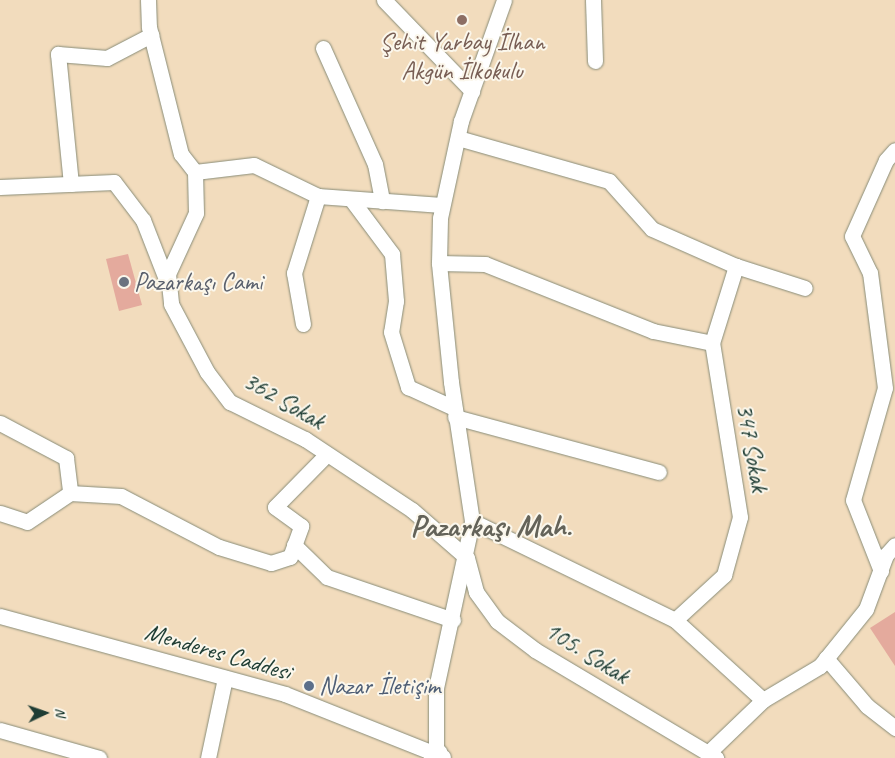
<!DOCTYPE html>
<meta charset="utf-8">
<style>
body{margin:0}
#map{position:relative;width:895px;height:758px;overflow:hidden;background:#f2dcbd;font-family:Caveat,sans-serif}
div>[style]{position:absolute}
.building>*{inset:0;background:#e4aa9d}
.roads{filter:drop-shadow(0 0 1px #888c78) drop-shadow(0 0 1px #888c78)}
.minor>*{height:15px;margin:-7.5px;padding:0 7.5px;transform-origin:7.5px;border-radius:7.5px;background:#fff}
.primary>*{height:24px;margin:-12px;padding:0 12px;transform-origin:12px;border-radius:12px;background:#fff}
.dots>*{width:14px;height:14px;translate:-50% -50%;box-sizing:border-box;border:2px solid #fbf7ec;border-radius:50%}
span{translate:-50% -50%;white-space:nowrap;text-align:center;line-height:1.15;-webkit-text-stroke:4px #fbf7ec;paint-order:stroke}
.education-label{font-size:25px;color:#785e54}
.worship-label{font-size:25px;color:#5b616d}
.left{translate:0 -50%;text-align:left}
.street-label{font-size:25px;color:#1f3d34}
.service-label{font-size:25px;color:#4e5e75}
.district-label{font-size:30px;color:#646359;font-weight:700}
.north{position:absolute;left:20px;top:688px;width:50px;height:50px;-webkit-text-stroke:4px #fbf7ec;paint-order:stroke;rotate:87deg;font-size:14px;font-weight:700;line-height:20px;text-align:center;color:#1f3d34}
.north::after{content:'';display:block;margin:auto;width:18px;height:22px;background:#1f3d34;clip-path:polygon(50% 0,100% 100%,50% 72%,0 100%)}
</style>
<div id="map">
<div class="building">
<i style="clip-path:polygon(128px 254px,142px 305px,119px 311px,106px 259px)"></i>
<i style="clip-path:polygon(895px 612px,895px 666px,870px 628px)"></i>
</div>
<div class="roads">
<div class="minor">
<i style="left:148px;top:0;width:27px;rotate:88deg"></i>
<i style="left:149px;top:27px;width:131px;rotate:75.9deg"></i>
<i style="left:181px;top:154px;width:23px;rotate:52deg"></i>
<i style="left:195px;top:172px;width:41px;rotate:88.6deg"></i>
<i style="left:196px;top:213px;width:67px;rotate:114.7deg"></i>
<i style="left:168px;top:274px;width:30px;rotate:84deg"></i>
<i style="left:171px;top:304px;width:77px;rotate:62.1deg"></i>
<i style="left:207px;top:372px;width:38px;rotate:53deg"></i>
<i style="left:230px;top:402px;width:84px;rotate:26.3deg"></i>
<i style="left:305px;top:439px;width:128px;rotate:33.6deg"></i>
<i style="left:412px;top:510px;width:73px;rotate:41.1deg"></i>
<i style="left:467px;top:558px;width:35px;rotate:75deg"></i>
<i style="left:476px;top:592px;width:36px;rotate:54deg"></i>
<i style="left:497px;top:621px;width:48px;rotate:37.3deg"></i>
<i style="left:535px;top:650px;width:211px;rotate:30.8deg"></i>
<i style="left:384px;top:0;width:127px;rotate:46deg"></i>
<i style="left:593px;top:0;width:61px;rotate:88.1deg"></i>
<i style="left:323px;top:48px;width:127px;rotate:65.9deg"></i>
<i style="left:375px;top:164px;width:38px;rotate:79deg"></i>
<i style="left:458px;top:138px;width:157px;rotate:15.9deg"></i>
<i style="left:609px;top:181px;width:64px;rotate:48.1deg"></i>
<i style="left:652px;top:229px;width:92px;rotate:23.8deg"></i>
<i style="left:736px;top:266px;width:72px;rotate:17.7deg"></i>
<i style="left:195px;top:172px;width:59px;rotate:-6.8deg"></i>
<i style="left:254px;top:165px;width:71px;rotate:25.8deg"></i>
<i style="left:318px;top:196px;width:124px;rotate:4.2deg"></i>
<i style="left:71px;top:184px;width:131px;rotate:-95.7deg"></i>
<i style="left:58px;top:54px;width:49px;rotate:4.7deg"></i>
<i style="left:107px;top:58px;width:50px;rotate:-27.6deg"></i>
<i style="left:0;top:187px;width:114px;rotate:-2.5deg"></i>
<i style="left:114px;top:182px;width:48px;rotate:52.7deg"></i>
<i style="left:143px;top:220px;width:69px;rotate:68.7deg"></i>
<i style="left:351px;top:199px;width:69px;rotate:53.3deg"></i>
<i style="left:392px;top:254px;width:47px;rotate:85.1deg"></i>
<i style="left:396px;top:301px;width:31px;rotate:99deg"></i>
<i style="left:391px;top:332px;width:58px;rotate:72.8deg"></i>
<i style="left:408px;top:387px;width:51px;rotate:24.5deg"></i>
<i style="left:439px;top:263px;width:46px;rotate:1.2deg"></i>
<i style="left:485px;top:264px;width:181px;rotate:21.7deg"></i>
<i style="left:653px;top:331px;width:60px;rotate:11.5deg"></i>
<i style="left:303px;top:324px;width:52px;rotate:-100deg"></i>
<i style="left:294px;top:273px;width:81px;rotate:-72.7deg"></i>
<i style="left:455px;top:417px;width:211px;rotate:15.1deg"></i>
<i style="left:0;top:423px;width:75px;rotate:27.9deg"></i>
<i style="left:66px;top:458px;width:35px;rotate:83deg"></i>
<i style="left:0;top:513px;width:28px;rotate:18deg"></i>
<i style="left:27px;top:522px;width:52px;rotate:-34deg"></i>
<i style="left:70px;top:493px;width:51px;rotate:3.4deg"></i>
<i style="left:121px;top:496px;width:110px;rotate:27.5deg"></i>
<i style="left:219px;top:547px;width:54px;rotate:17.1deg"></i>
<i style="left:271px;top:563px;width:20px;rotate:-18deg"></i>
<i style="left:290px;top:557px;width:33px;rotate:-70deg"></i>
<i style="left:301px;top:526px;width:32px;rotate:-144deg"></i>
<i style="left:275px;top:507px;width:74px;rotate:-45.5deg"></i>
<i style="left:472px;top:521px;width:226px;rotate:26deg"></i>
<i style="left:675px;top:620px;width:119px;rotate:42.3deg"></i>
<i style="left:294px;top:545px;width:46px;rotate:44.1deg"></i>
<i style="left:327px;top:577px;width:133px;rotate:18.8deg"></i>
<i style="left:881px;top:571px;width:76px;rotate:-111.5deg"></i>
<i style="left:853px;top:500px;width:116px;rotate:-74.1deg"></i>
<i style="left:885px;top:388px;width:116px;rotate:-97.4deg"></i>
<i style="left:870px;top:273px;width:41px;rotate:-115.9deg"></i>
<i style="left:852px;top:236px;width:83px;rotate:-65.9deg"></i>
<i style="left:886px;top:160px;width:13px;rotate:-48deg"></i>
<i style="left:0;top:616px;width:295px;rotate:15.3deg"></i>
<i style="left:285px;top:694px;width:170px;rotate:21.7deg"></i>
<i style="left:675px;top:620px;width:67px;rotate:-42.6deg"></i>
<i style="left:724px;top:575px;width:60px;rotate:-74.6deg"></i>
<i style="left:740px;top:517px;width:176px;rotate:-99.1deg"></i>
<i style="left:712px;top:343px;width:81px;rotate:-72.7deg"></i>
<i style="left:826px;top:658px;width:63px;rotate:49.5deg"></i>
<i style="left:867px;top:706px;width:36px;rotate:38deg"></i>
<i style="left:0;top:730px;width:103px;rotate:15.8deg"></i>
<i style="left:708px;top:753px;width:76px;rotate:-43.9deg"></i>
<i style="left:763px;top:700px;width:66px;rotate:-30.8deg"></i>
<i style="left:820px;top:666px;width:73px;rotate:-51.1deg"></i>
<i style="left:866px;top:609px;width:58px;rotate:-69.7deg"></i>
<i style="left:886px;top:555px;width:13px;rotate:-48deg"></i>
<i style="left:436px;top:755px;width:67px;rotate:-90deg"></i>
<i style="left:436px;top:688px;width:171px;rotate:-77.8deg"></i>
<i style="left:472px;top:521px;width:141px;rotate:-98.6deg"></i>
<i style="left:451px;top:382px;width:120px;rotate:-95.8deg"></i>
<i style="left:439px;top:263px;width:45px;rotate:-88.7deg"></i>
<i style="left:440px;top:218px;width:99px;rotate:-77.8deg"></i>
<i style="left:461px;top:121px;width:128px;rotate:-70.4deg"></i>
<i style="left:208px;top:758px;width:82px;rotate:-78deg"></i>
</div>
<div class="primary">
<i style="left:436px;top:758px;width:3px;rotate:-90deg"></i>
</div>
</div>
<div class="dots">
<i style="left:462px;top:20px;background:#8d6e63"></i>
<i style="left:124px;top:282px;background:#6b7280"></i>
<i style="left:309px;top:686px;background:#5c6f8a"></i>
</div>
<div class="education-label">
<span style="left:462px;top:57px">Şehit Yarbay İlhan<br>Akgün İlkokulu</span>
</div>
<div class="worship-label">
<span class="left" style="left:134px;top:282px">Pazarkaşı Cami</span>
</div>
<div class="street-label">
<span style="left:284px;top:401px;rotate:30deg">362 Sokak</span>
<span style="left:752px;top:448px;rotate:80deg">347 Sokak</span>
<span style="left:218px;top:652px;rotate:16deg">Menderes Caddesi</span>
<span style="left:587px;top:653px;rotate:32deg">105. Sokak</span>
</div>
<div class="service-label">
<span class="left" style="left:319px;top:686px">Nazar İletişim</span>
</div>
<div class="district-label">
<span style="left:491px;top:526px">Pazarkaşı Mah.</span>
</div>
<div class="north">N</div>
</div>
